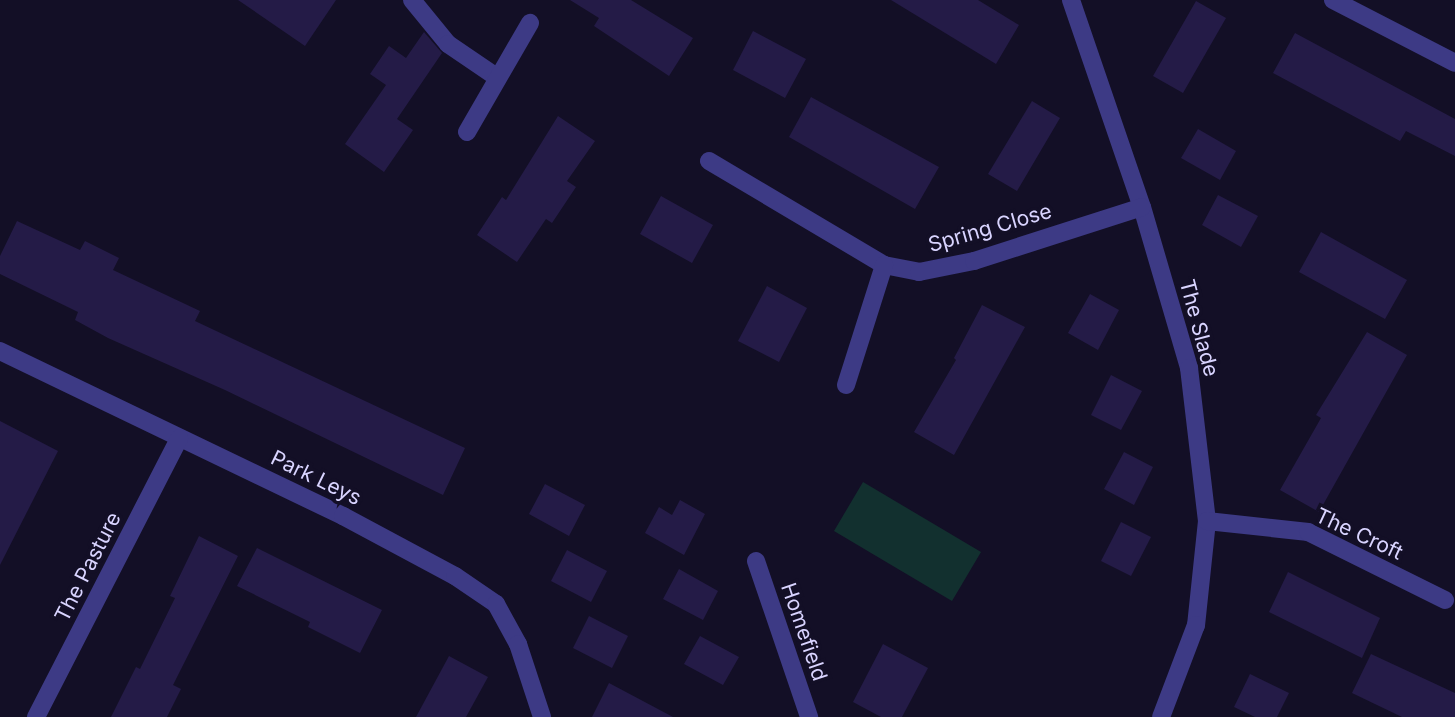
<!DOCTYPE html>
<style>
body{margin:0}
#map{position:relative;width:1455px;height:717px;overflow:hidden;background:#130f26;font-family:Inter,sans-serif}
div>[style]{position:absolute}
.green>*{inset:0;background:#12302f}
.building>*{inset:0;background:#241b47}
.minor>*{height:18px;margin:-9px;padding:0 9px;transform-origin:9px;border-radius:9px;background:#3d3a85}
span{translate:-50% -50%;white-space:nowrap;text-align:center;line-height:1.15;-webkit-text-stroke:7px #130f26;paint-order:stroke}
.street-label{font-size:21px;color:#d9d4ff}
</style>
<div id="map">
<div class="green">
<i style="clip-path:polygon(863px 482px,981px 552px,952px 601px,834px 531px)"></i>
</div>
<div class="building">
<i style="clip-path:polygon(238px 0,336px 0,305px 46px)"></i>
<i style="clip-path:polygon(570px 0,631px 0,693px 38px,669px 76px,594px 26px,599px 18px)"></i>
<i style="clip-path:polygon(891px 0,978px 0,1019px 25px,996px 64px)"></i>
<i style="clip-path:polygon(1196px 1px,1226px 18px,1183px 93px,1153px 76px)"></i>
<i style="clip-path:polygon(753px 31px,806px 59px,785px 98px,733px 70px)"></i>
<i style="clip-path:polygon(424px 32px,442px 53px,397px 119px,413px 130px,384px 172px,345px 144px,386px 85px,370px 74px,389px 46px,406px 58px)"></i>
<i style="clip-path:polygon(1295px 33px,1455px 119px,1455px 156px,1406px 131px,1400px 141px,1273px 73px)"></i>
<i style="clip-path:polygon(811px 97px,939px 167px,915px 209px,789px 137px)"></i>
<i style="clip-path:polygon(1032px 101px,1060px 118px,1017px 191px,988px 174px)"></i>
<i style="clip-path:polygon(558px 116px,595px 141px,567px 181px,576px 187px,552px 223px,546px 219px,517px 262px,477px 235px,502px 197px,506px 200px)"></i>
<i style="clip-path:polygon(1198px 129px,1236px 151px,1220px 180px,1181px 158px)"></i>
<i style="clip-path:polygon(1218px 195px,1258px 216px,1241px 247px,1202px 225px)"></i>
<i style="clip-path:polygon(661px 196px,713px 225px,692px 263px,640px 234px)"></i>
<i style="clip-path:polygon(17px 221px,80px 250px,85px 241px,119px 258px,113px 270px,200px 311px,195px 321px,465px 448px,443px 495px,225px 390px,108px 338px,75px 320px,78px 312px,0 274px,0 256px)"></i>
<i style="clip-path:polygon(1321px 232px,1407px 280px,1385px 319px,1299px 272px)"></i>
<i style="clip-path:polygon(767px 286px,807px 308px,779px 362px,738px 341px)"></i>
<i style="clip-path:polygon(1090px 294px,1119px 310px,1098px 350px,1068px 333px)"></i>
<i style="clip-path:polygon(982px 305px,1025px 327px,954px 455px,914px 432px,956px 360px,954px 358px)"></i>
<i style="clip-path:polygon(1367px 332px,1407px 355px,1319px 512px,1280px 490px,1321px 418px,1316px 415px)"></i>
<i style="clip-path:polygon(1111px 375px,1142px 391px,1121px 430px,1091px 415px)"></i>
<i style="clip-path:polygon(0 421px,58px 451px,0 565px)"></i>
<i style="clip-path:polygon(1124px 452px,1153px 467px,1134px 505px,1104px 489px)"></i>
<i style="clip-path:polygon(545px 484px,585px 505px,569px 536px,529px 514px)"></i>
<i style="clip-path:polygon(680px 500px,705px 514px,684px 555px,645px 533px,659px 507px,672px 515px)"></i>
<i style="clip-path:polygon(1121px 522px,1151px 537px,1131px 576px,1101px 561px)"></i>
<i style="clip-path:polygon(199px 536px,238px 556px,173px 685px,181px 689px,167px 717px,111px 717px,136px 667px,140px 669px,175px 598px,170px 596px)"></i>
<i style="clip-path:polygon(257px 548px,382px 610px,360px 653px,308px 627px,310px 622px,237px 586px)"></i>
<i style="clip-path:polygon(567px 550px,607px 571px,591px 602px,551px 581px)"></i>
<i style="clip-path:polygon(679px 569px,718px 591px,703px 620px,663px 599px)"></i>
<i style="clip-path:polygon(1288px 572px,1380px 618px,1362px 658px,1269px 612px)"></i>
<i style="clip-path:polygon(589px 616px,628px 636px,612px 668px,573px 648px)"></i>
<i style="clip-path:polygon(700px 636px,739px 657px,723px 685px,684px 664px)"></i>
<i style="clip-path:polygon(883px 644px,928px 668px,902px 717px,881px 717px,853px 702px)"></i>
<i style="clip-path:polygon(1371px 654px,1455px 693px,1455px 717px,1402px 717px,1352px 693px)"></i>
<i style="clip-path:polygon(449px 656px,488px 677px,466px 717px,416px 717px)"></i>
<i style="clip-path:polygon(1250px 674px,1289px 693px,1277px 717px,1255px 717px,1234px 707px)"></i>
<i style="clip-path:polygon(609px 683px,673px 717px,592px 717px)"></i>
</div>
<div class="minor">
<i style="left:412px;top:0;width:57px;rotate:50.7deg"></i>
<i style="left:448px;top:44px;width:60px;rotate:34.2deg"></i>
<i style="left:1071px;top:0;width:219px;rotate:71.1deg"></i>
<i style="left:1142px;top:207px;width:168px;rotate:73.7deg"></i>
<i style="left:1189px;top:368px;width:154px;rotate:83.3deg"></i>
<i style="left:1207px;top:521px;width:105px;rotate:96deg"></i>
<i style="left:1196px;top:625px;width:98px;rotate:110.8deg"></i>
<i style="left:1333px;top:0;width:137px;rotate:27.3deg"></i>
<i style="left:467px;top:132px;width:126px;rotate:-60deg"></i>
<i style="left:709px;top:161px;width:204px;rotate:30.7deg"></i>
<i style="left:884px;top:265px;width:36px;rotate:11deg"></i>
<i style="left:919px;top:272px;width:56px;rotate:-11.3deg"></i>
<i style="left:974px;top:261px;width:176px;rotate:-17.8deg"></i>
<i style="left:0;top:351px;width:381px;rotate:25.7deg"></i>
<i style="left:343px;top:516px;width:127px;rotate:28.2deg"></i>
<i style="left:455px;top:576px;width:50px;rotate:34.3deg"></i>
<i style="left:496px;top:604px;width:46px;rotate:61.2deg"></i>
<i style="left:518px;top:644px;width:77px;rotate:71.8deg"></i>
<i style="left:846px;top:385px;width:126px;rotate:-72.4deg"></i>
<i style="left:1207px;top:521px;width:102px;rotate:6.2deg"></i>
<i style="left:1308px;top:532px;width:153px;rotate:26.4deg"></i>
<i style="left:756px;top:561px;width:165px;rotate:71.2deg"></i>
<i style="left:36px;top:717px;width:313px;rotate:-62.8deg"></i>
</div>
<div class="street-label">
<span style="left:990px;top:228px;rotate:-16deg">Spring Close</span>
<span style="left:1199px;top:328px;rotate:75deg">The Slade</span>
<span style="left:316px;top:478px;rotate:26deg">Park Leys</span>
<span style="left:1359px;top:534px;rotate:25deg">The Croft</span>
<span style="left:88px;top:567px;rotate:-63deg">The Pasture</span>
<span style="left:804px;top:632px;rotate:71deg">Homefield</span>
</div>
</div>
